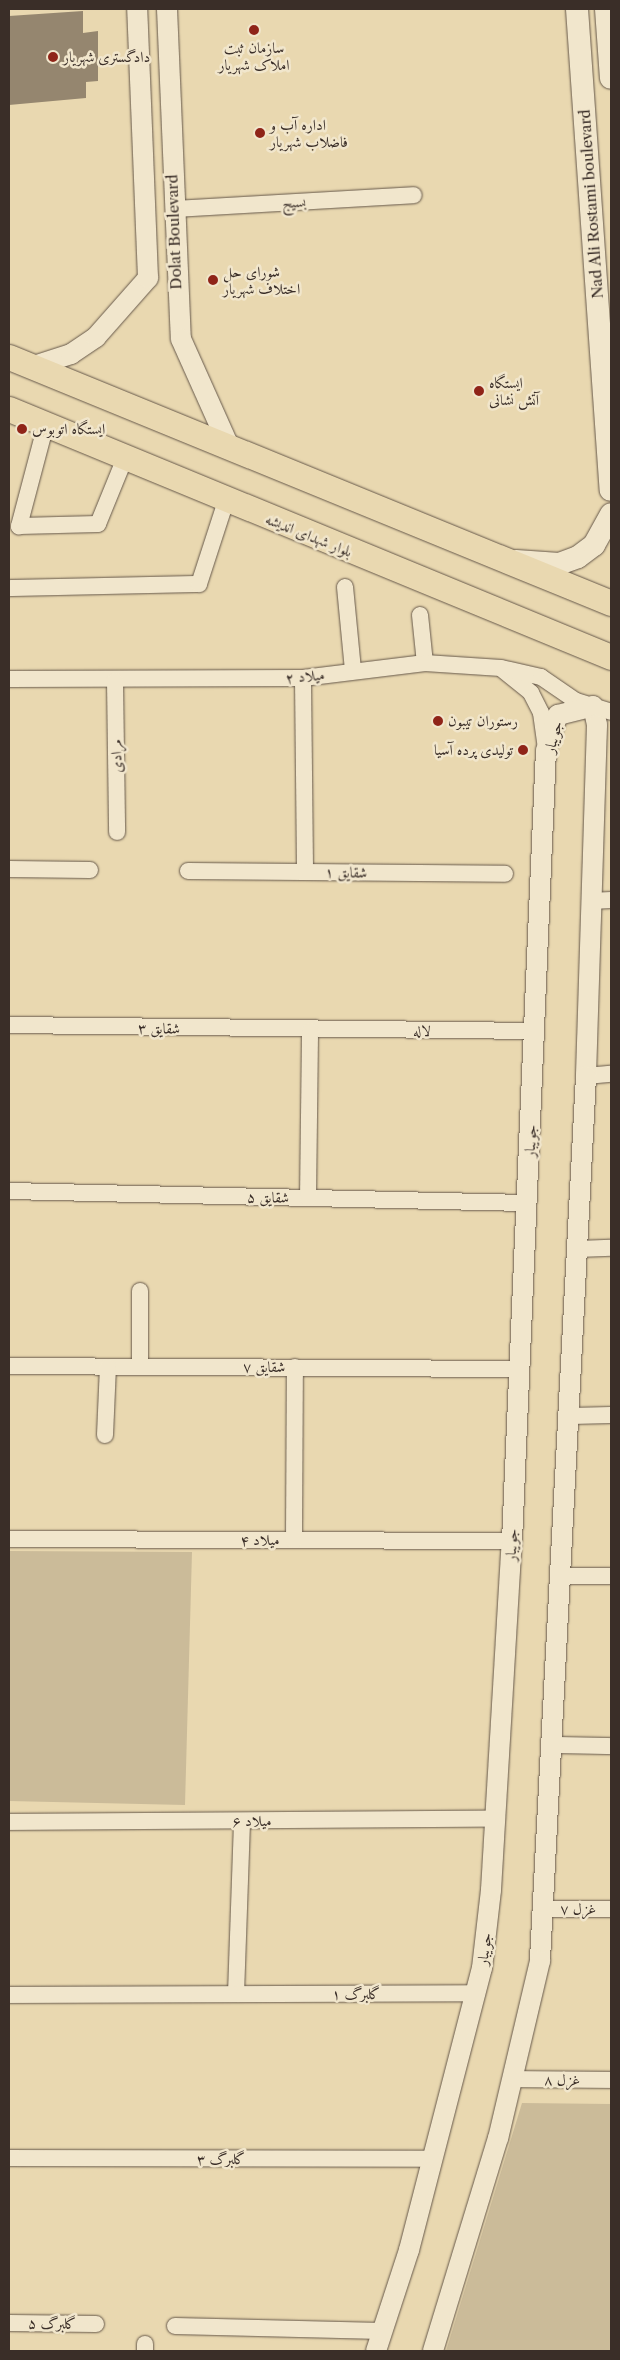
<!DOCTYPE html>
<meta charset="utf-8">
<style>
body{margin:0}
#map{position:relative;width:620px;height:2360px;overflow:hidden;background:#e9d8b0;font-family:"Libre Caslon Text",Amiri,serif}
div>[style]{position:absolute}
.green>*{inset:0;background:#cbbb99}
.building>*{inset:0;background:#95866f}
.roads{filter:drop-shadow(0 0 1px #66584a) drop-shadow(0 0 1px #66584a)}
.minor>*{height:16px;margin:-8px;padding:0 8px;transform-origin:8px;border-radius:8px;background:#f1e6cc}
.tertiary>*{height:20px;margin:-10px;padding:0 10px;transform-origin:10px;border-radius:10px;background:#f1e6cc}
.secondary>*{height:22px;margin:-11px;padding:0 11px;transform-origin:11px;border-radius:11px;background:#f1e6cc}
.primary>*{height:25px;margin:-12.5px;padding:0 12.5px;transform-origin:12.5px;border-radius:12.5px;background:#e9d8b0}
.dots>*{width:14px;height:14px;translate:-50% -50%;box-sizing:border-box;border:2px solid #f1e6cc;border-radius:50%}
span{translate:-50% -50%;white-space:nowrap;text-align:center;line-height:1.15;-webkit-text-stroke:5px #f1e6cc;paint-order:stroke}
.poi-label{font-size:15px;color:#3a2e28}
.left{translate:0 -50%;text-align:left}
.right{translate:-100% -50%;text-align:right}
.street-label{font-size:15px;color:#3a2e28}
.frame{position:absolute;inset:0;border:10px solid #3a2e28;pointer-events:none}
</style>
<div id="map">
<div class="green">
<i style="clip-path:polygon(9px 1551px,192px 1552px,185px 1805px,9px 1801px)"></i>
<i style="clip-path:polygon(522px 2103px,611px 2104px,611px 2351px,446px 2351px)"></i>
</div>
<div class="building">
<i style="clip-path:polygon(83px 11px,83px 33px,98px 31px,98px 81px,86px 82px,86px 98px,9px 105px,9px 16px)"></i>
</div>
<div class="roads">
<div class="minor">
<i style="left:174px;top:209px;width:240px;rotate:-3.3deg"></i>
<i style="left:46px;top:424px;width:106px;rotate:104.8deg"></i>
<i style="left:19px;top:526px;width:79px;rotate:-1.5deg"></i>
<i style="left:98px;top:524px;width:71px;rotate:-67.8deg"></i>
<i style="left:345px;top:587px;width:83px;rotate:84.5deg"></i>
<i style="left:9px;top:588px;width:190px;rotate:-1.2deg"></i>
<i style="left:199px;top:584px;width:87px;rotate:-72deg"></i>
<i style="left:420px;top:615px;width:48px;rotate:84.1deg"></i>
<i style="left:503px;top:670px;width:36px;rotate:39deg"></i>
<i style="left:531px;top:693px;width:22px;rotate:63deg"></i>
<i style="left:541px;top:713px;width:36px;rotate:82deg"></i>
<i style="left:303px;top:678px;width:193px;rotate:89.4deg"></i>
<i style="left:9px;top:679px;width:294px;rotate:-0.2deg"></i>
<i style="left:303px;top:678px;width:123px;rotate:-7deg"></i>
<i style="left:425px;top:663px;width:76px;rotate:3.8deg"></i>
<i style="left:501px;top:668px;width:41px;rotate:12.7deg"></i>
<i style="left:541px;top:677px;width:42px;rotate:34.4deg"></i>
<i style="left:576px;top:701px;width:37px;rotate:17deg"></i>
<i style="left:115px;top:681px;width:151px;rotate:89.2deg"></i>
<i style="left:9px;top:869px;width:81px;rotate:0.7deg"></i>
<i style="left:188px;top:871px;width:317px;rotate:0.5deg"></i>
<i style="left:591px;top:901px;width:20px;rotate:-3deg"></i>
<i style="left:9px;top:1025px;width:526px;rotate:0.65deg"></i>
<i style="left:586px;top:1076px;width:25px;rotate:-5deg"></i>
<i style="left:9px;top:1191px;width:518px;rotate:1.33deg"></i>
<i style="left:308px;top:1198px;width:167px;rotate:-89.3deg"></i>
<i style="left:578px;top:1249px;width:33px;rotate:-2deg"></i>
<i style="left:140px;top:1291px;width:76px;rotate:90deg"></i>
<i style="left:9px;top:1366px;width:510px;rotate:0.34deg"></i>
<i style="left:571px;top:1416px;width:40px;rotate:-1.4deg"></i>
<i style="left:105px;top:1435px;width:68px;rotate:-87.5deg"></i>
<i style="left:9px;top:1539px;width:503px;rotate:0.23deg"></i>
<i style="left:294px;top:1540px;width:173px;rotate:-89.7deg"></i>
<i style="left:563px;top:1576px;width:48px"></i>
<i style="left:553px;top:1745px;width:58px;rotate:1deg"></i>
<i style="left:9px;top:1822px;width:486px;rotate:-0.4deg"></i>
<i style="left:544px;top:1909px;width:67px"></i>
<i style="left:236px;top:1994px;width:173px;rotate:-88deg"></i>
<i style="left:9px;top:1995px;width:466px;rotate:-0.2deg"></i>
<i style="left:512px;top:2079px;width:99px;rotate:0.6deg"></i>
<i style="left:9px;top:2158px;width:424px;rotate:0.1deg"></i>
<i style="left:9px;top:2323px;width:87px;rotate:0.7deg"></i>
<i style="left:175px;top:2326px;width:207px;rotate:1.4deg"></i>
<i style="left:145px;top:2344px;width:7px;rotate:90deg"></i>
</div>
<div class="tertiary">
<i style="left:167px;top:9px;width:330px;rotate:87.6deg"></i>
<i style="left:181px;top:339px;width:115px;rotate:65.9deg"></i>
<i style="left:34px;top:366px;width:39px;rotate:-18deg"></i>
<i style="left:71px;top:354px;width:30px;rotate:-34deg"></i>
<i style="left:96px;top:337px;width:79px;rotate:-48.6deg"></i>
<i style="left:148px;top:278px;width:269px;rotate:-92.3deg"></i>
<i style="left:376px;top:2351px;width:106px;rotate:-71.9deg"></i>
<i style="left:409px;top:2250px;width:291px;rotate:-75.5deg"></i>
<i style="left:482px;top:1968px;width:79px;rotate:-83.4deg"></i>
<i style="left:491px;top:1890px;width:350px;rotate:-86.6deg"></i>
<i style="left:512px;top:1541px;width:791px;rotate:-87.54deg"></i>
<i style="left:546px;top:751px;width:38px;rotate:-72deg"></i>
<i style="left:558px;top:715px;width:36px;rotate:-14deg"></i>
<i style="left:593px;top:706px;width:19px;rotate:78deg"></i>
<i style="left:597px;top:725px;width:351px;rotate:91.8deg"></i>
<i style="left:586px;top:1076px;width:886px;rotate:92.98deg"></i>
<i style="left:540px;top:1961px;width:182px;rotate:103.3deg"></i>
<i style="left:498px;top:2138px;width:223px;rotate:107deg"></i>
</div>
<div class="secondary">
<i style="left:577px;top:9px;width:482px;rotate:86deg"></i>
<i style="left:606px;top:9px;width:69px;rotate:85.9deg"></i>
<i style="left:516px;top:561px;width:43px;rotate:4deg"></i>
<i style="left:559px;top:564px;width:20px;rotate:-20deg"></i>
<i style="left:578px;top:557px;width:20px;rotate:-37deg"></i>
<i style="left:594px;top:545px;width:35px;rotate:-61deg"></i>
</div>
<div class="primary">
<i style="left:9px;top:357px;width:650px;rotate:22.23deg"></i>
<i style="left:9px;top:409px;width:651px;rotate:22.39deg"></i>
</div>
</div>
<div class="dots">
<i style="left:254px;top:30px;background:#8f2418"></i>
<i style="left:53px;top:57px;background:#8f2418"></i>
<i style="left:260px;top:133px;background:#8f2418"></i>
<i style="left:213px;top:280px;background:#8f2418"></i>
<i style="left:479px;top:391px;background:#8f2418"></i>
<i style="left:22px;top:429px;background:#8f2418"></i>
<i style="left:438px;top:721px;background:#8f2418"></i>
<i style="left:523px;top:750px;background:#8f2418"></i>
</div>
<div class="poi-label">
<span style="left:254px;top:56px">سازمان ثبت<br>املاک شهریار</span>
<span class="left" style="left:63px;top:57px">دادگستری شهریار</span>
<span class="left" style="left:270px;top:133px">اداره آب و<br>فاضلاب شهریار</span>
<span class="left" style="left:223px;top:280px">شورای حل<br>اختلاف شهریار</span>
<span class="left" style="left:489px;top:391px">ایستگاه<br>آتش نشانی</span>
<span class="left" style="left:32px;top:429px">ایستگاه اتوبوس</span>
<span class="left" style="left:448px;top:721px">رستوران تیبون</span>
<span class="right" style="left:513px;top:750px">تولیدی پرده آسیا</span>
</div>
<div class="street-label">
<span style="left:294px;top:202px;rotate:-3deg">بسیج</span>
<span style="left:591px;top:204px;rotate:-94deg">Nad Ali Rostami boulevard</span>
<span style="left:174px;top:232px;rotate:-92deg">Dolat Boulevard</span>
<span style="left:309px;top:535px;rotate:22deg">بلوار شهدای اندیشه</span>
<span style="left:305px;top:676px;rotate:-5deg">میلاد ۲</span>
<span style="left:553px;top:737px;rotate:-74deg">جویبار</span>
<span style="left:116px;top:756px;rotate:-91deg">مرادی</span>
<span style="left:346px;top:872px;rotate:1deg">شقایق ۱</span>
<span style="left:159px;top:1028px;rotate:1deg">شقایق ۳</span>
<span style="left:422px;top:1031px">لاله</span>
<span style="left:530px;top:1141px;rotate:-87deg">جویبار</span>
<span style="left:268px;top:1197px;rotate:1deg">شقایق ۵</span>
<span style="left:264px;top:1367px">شقایق ۷</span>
<span style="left:260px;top:1540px">میلاد ۴</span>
<span style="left:511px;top:1545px;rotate:-87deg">جویبار</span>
<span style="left:252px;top:1821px">میلاد ۶</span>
<span style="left:578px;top:1909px">غزل ۷</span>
<span style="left:484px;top:1949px;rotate:-82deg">جویبار</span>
<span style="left:356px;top:1994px">گلبرگ ۱</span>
<span style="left:562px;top:2080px">غزل ۸</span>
<span style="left:221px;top:2159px">گلبرگ ۳</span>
<span style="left:52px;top:2323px;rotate:1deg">گلبرگ ۵</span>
</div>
<div class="frame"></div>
</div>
